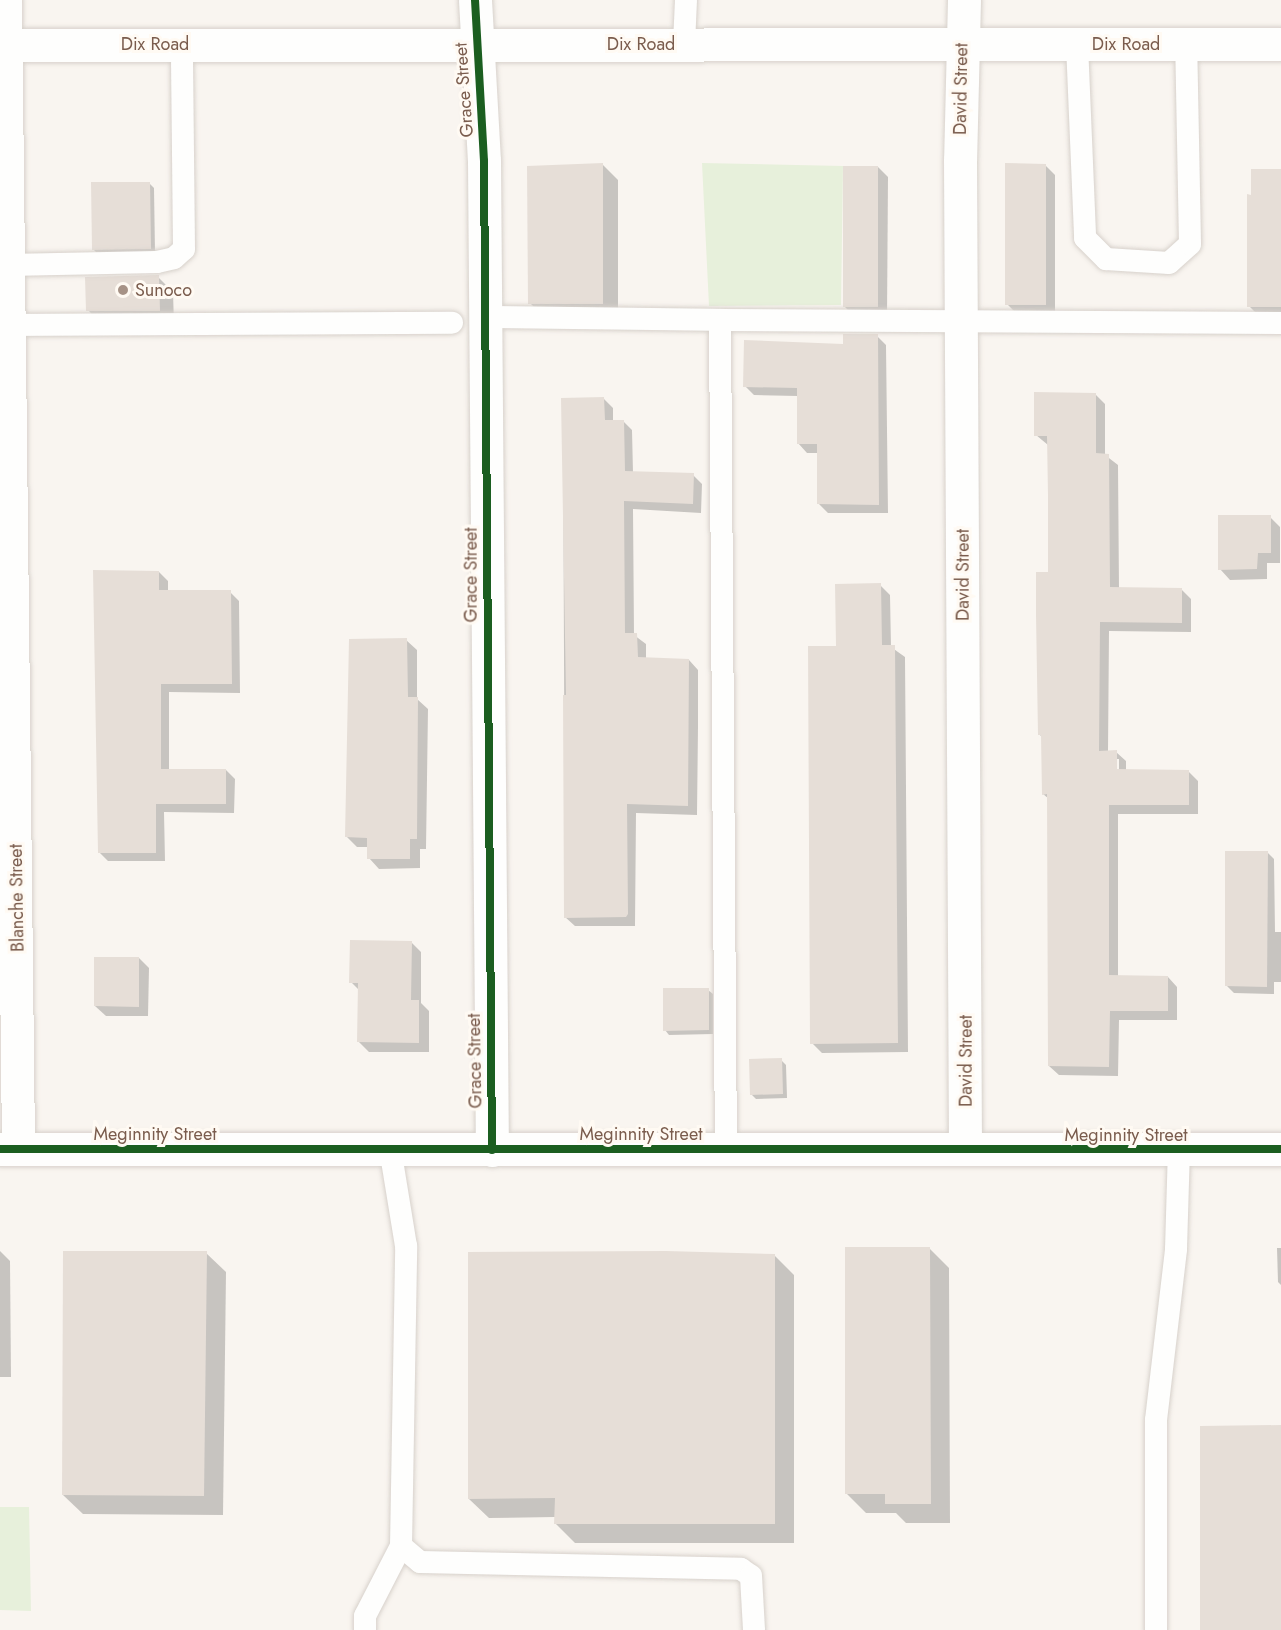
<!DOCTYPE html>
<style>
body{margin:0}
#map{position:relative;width:1281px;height:1630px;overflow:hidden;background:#f9f5f0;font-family:Jost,sans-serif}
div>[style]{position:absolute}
.green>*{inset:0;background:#e7f0db}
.shadow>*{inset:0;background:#0003}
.building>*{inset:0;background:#e6ded7}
.roads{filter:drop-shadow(0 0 2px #d7d1cb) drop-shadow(0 0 2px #d7d1cb)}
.service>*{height:22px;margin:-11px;padding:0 11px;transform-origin:11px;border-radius:11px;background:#fefefd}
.minor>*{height:33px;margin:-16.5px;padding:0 16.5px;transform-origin:16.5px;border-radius:16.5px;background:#fefefd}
.secondary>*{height:33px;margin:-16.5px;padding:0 16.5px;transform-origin:16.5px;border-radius:16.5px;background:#fefefd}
.cycleway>*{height:8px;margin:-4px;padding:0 4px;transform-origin:4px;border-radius:4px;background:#1b5e20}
.dots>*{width:16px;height:16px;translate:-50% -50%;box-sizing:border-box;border:3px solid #fffaf3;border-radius:50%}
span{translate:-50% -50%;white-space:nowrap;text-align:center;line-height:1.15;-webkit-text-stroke:6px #fffaf3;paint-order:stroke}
.street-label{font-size:18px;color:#7a5c4d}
.poi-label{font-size:18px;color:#7a5c4d}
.left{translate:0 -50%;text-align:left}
</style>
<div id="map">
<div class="green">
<i style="clip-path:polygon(702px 163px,843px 166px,841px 305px,709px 306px)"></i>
<i style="clip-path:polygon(0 1507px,29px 1507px,31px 1611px,0 1610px)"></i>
</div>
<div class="shadow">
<i style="clip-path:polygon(603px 165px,618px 180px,618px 319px,545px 318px,530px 303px)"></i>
<i style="clip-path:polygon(1045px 165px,1055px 175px,1055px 314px,1017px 314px,1007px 304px)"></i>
<i style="clip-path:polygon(878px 167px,888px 177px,887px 317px,855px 317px,845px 307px)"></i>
<i style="clip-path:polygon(1281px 170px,1281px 321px,1264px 321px,1249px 306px,1252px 196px)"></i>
<i style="clip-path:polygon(149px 183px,154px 188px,155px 253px,98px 254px,93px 249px)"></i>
<i style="clip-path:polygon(158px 277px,173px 292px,174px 325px,103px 326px,88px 310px)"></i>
<i style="clip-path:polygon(877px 336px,886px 345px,888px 513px,828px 513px,819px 504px,819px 453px,807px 453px,798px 443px,798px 396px,754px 395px,745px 386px)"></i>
<i style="clip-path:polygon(evenodd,1096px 395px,1105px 404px,1105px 455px,1118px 465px,1119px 588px,1181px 589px,1191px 599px,1191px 632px,1109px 631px,1108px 752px,1116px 752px,1126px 761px,1126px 771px,1188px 771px,1198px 781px,1198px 814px,1118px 814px,1118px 976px,1168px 977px,1177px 987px,1177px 1020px,1119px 1020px,1118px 1076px,1059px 1075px,1049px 1066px,1049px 799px,1043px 794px,1043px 738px,1039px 734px,1049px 574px,1048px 445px,1036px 435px,1096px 395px,1116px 759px,1119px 759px,1119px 776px,1116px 777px,1116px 759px)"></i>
<i style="clip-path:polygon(563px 399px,604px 399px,613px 408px,613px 421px,623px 421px,632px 430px,633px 473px,693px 475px,702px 484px,701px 513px,633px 509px,634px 635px,646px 644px,646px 659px,689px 660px,698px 670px,698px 727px,697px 815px,636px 813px,635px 926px,575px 926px,565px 917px)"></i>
<i style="clip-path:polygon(1270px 517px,1280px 527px,1280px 563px,1267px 563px,1267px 579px,1230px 580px,1220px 569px)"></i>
<i style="clip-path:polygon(159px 572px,168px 581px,168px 592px,230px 592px,239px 601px,240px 693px,169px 692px,169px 770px,226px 770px,235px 779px,234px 813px,164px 812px,165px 861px,108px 861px,99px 852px)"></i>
<i style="clip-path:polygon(880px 585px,890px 595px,891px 647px,905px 657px,908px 1052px,822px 1053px,812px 1043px,837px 647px)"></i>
<i style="clip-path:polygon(406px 640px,417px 650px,417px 699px,428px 709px,426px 849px,420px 849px,420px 868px,379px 869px,369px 858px,369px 847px,357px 847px,347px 837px)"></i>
<i style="clip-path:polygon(1267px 852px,1274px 859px,1275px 932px,1281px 932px,1281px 982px,1274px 982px,1274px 994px,1234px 993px,1227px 986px)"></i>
<i style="clip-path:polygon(411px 942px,421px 952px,421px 1003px,429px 1011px,429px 1052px,369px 1052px,358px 1041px,359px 990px,351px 982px)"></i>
<i style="clip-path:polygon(139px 958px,149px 968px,148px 1016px,106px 1016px,95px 1006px)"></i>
<i style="clip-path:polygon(708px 990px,713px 994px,713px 1034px,669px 1035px,665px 1030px)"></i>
<i style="clip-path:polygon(781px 1060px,786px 1065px,787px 1098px,756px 1099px,751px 1094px)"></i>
<i style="clip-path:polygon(929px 1248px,949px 1268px,950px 1523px,906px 1523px,896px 1513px,866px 1513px,846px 1493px)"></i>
<i style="clip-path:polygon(1277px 1248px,1281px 1248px,1281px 1285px,1278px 1282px)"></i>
<i style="clip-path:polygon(0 1251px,10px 1261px,11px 1377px,0 1377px)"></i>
<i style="clip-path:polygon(206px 1253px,226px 1272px,223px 1515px,83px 1514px,63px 1495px)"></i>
<i style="clip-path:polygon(774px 1255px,794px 1275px,794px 1543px,575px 1543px,555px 1523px,555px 1517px,489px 1518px,469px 1499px)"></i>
</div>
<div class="building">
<i style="clip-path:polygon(603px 163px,603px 304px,528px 304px,527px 166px)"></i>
<i style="clip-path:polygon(1005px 163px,1046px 164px,1046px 305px,1005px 305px)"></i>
<i style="clip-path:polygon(843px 166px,878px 166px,878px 307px,843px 307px)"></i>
<i style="clip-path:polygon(1251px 169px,1281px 169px,1281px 307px,1247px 307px,1247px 194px,1251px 195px)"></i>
<i style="clip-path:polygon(91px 182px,150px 182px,151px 249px,92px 250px)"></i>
<i style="clip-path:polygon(159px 275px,160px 311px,86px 311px,85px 277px)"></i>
<i style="clip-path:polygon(843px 334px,878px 334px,879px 505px,817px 504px,817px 444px,797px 444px,797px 388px,743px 387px,744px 340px,843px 344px)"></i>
<i style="clip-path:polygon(1034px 392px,1096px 393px,1096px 453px,1109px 454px,1110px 587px,1182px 588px,1182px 623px,1100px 622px,1099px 751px,1117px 750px,1117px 769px,1189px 770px,1189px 805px,1109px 805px,1109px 975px,1168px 976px,1168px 1011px,1110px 1011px,1109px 1067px,1048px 1066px,1047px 794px,1042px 795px,1041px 735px,1038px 735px,1036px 615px,1036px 572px,1048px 572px,1048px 496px,1047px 436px,1034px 436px)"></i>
<i style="clip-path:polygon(604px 397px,605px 420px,624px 420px,625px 471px,694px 473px,693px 504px,624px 501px,625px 633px,637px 633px,638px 657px,689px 659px,688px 806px,627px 804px,628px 914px,626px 917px,564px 918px,563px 695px,566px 695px,561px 398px)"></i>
<i style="clip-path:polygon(1218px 515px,1271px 515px,1271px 553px,1258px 553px,1257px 569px,1218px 570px)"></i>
<i style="clip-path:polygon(93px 570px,159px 571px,159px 590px,231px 590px,232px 684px,161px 684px,161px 769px,226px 769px,226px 804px,156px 804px,156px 853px,98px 853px)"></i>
<i style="clip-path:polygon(881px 583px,882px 645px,895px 645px,898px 1043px,810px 1044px,808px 646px,836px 646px,835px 584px)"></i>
<i style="clip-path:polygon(407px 638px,408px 697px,418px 697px,417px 839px,410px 839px,410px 859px,367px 859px,367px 838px,345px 837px,349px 639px)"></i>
<i style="clip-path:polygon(1225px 851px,1268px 851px,1267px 987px,1225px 986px)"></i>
<i style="clip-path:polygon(350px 940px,412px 941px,411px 1000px,419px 1000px,419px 1043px,357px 1042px,358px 983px,349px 983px)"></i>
<i style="clip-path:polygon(94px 957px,139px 957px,139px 1007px,94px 1006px)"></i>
<i style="clip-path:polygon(663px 988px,709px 988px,709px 1030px,663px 1031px)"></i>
<i style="clip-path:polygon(782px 1058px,783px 1094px,750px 1095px,749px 1059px)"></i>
<i style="clip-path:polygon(845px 1247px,930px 1247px,931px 1504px,885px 1504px,885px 1494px,845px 1494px)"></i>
<i style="clip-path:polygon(63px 1251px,207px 1251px,204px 1496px,62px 1495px)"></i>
<i style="clip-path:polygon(666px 1251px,775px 1254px,775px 1524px,554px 1524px,555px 1498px,468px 1499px,468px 1252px)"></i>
<i style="clip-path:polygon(1281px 1425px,1281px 1630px,1200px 1630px,1200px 1426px)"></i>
</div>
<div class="roads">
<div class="service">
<i style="left:684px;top:44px;width:44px;rotate:-87.4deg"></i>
<i style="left:1077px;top:44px;width:194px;rotate:87.6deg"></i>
<i style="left:1085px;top:238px;width:30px;rotate:45deg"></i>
<i style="left:1106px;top:259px;width:63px;rotate:3.6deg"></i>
<i style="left:1169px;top:263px;width:28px;rotate:-42deg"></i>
<i style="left:1190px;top:244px;width:201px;rotate:-91.1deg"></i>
<i style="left:8px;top:265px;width:149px;rotate:-1.2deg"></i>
<i style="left:157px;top:262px;width:17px;rotate:-13deg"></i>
<i style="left:174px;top:258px;width:13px;rotate:-42deg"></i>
<i style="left:184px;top:249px;width:205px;rotate:-90.6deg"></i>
<i style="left:485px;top:317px;width:235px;rotate:0.7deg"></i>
<i style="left:720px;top:320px;width:829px;rotate:89.59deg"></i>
<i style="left:720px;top:320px;width:561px;rotate:0.31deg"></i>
<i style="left:0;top:325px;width:452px;rotate:-0.3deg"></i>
<i style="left:401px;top:1546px;width:25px;rotate:40deg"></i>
<i style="left:420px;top:1562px;width:321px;rotate:1.2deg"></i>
<i style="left:741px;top:1569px;width:12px;rotate:35deg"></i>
<i style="left:751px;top:1576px;width:54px;rotate:86.8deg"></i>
<i style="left:365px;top:1630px;width:14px;rotate:-90deg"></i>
<i style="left:365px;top:1616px;width:79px;rotate:-62.8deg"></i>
<i style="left:401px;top:1546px;width:300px;rotate:-89deg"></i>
<i style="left:406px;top:1246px;width:99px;rotate:-99.3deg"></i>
<i style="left:1156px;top:1630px;width:210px;rotate:-90deg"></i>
<i style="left:1156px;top:1420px;width:172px;rotate:-83.3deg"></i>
<i style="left:1176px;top:1249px;width:99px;rotate:-88.3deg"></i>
</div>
<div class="minor">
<i style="left:5px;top:0;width:1149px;rotate:89.35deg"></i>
<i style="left:475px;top:0;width:161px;rotate:86.8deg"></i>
<i style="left:484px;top:161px;width:989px;rotate:89.54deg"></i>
<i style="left:964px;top:0;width:160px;rotate:91.4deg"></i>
<i style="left:960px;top:160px;width:989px;rotate:89.71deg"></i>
<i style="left:0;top:1149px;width:1281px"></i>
</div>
<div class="secondary">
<i style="left:0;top:45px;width:1281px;rotate:-0.04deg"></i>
</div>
</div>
<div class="cycleway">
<i style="left:475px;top:0;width:161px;rotate:86.8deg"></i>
<i style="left:484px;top:161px;width:989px;rotate:89.54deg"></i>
<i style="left:0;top:1149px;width:1281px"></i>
</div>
<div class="dots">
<i style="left:123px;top:290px;background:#a69286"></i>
</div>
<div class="street-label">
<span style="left:155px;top:44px">Dix Road</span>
<span style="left:641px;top:44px">Dix Road</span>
<span style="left:1126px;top:44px">Dix Road</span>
<span style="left:961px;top:89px;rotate:-89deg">David Street</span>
<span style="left:464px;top:90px;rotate:-94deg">Grace Street</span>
<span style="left:471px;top:575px;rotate:-90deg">Grace Street</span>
<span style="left:963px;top:575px;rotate:-90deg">David Street</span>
<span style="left:17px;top:898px;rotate:-91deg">Blanche Street</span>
<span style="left:475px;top:1061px;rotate:-91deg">Grace Street</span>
<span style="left:966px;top:1061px;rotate:-90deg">David Street</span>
<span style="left:155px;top:1134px">Meginnity Street</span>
<span style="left:641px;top:1134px">Meginnity Street</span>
<span style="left:1126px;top:1135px">Meginnity Street</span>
</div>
<div class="poi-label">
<span class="left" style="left:135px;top:290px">Sunoco</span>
</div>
</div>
